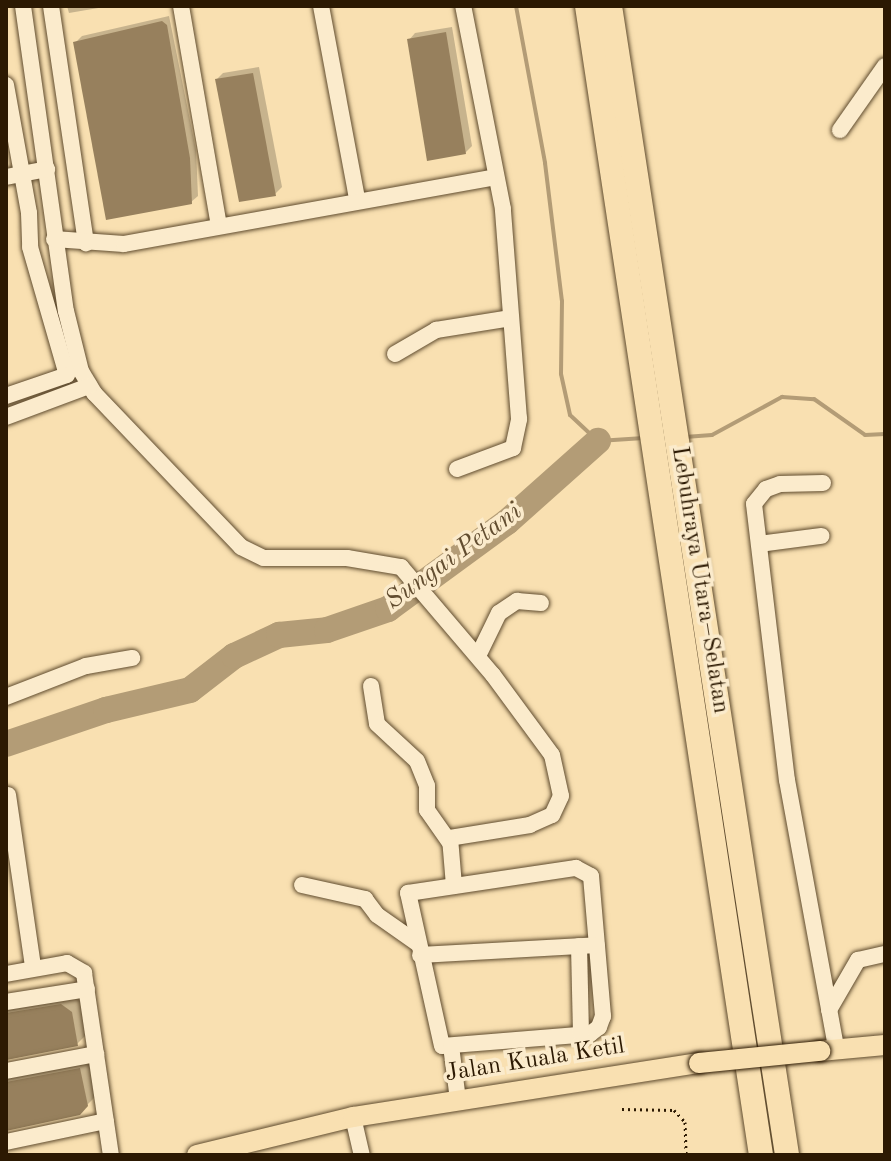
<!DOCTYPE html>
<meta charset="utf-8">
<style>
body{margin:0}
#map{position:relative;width:891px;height:1161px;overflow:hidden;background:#f9e0b1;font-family:"Old Standard TT",serif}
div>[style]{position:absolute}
.shadow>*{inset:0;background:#0003}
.stream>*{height:4px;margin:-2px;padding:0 2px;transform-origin:2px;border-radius:2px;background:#b39c76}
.river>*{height:26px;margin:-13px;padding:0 13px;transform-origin:13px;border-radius:13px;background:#b39c76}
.building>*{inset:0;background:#97805d}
.path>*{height:3px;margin-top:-1.5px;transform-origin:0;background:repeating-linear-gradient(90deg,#2c1902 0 2px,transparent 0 6px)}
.roads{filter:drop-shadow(0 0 2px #5f4b2e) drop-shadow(0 0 2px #5f4b2e)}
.minor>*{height:16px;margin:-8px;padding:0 8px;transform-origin:8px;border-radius:8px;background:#fbebcc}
.major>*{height:20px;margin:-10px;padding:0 10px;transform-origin:10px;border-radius:10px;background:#f9e0b1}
.highway>*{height:24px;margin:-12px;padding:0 12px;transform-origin:12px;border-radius:12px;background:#f9e0b1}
.bridges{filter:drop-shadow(0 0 2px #2c1902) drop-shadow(0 0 2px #2c1902)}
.major-bridge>*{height:20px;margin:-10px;padding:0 10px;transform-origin:10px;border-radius:10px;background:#f9e0b1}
span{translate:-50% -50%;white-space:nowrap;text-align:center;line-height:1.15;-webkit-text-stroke:7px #fbebcc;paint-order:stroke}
.street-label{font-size:24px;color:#2c1902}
.water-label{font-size:26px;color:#624d30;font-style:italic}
.frame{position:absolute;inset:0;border:8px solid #2c1902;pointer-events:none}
</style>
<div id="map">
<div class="shadow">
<i style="clip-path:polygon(67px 6px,110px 6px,69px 13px)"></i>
<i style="clip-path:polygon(169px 16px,196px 150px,198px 196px,191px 202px,75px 43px,82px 36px)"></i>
<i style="clip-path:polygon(452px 27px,472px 146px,465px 153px,409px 40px,415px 33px)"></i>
<i style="clip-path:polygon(259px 67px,282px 187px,275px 194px,217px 79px,223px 73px)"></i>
<i style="clip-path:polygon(72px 995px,81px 1002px,87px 1034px,77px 1044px,6px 1060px,6px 1005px)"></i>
<i style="clip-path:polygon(90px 1059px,98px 1094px,79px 1113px,6px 1129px,6px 1064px)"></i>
</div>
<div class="stream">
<i style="left:516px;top:6px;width:160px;rotate:79.5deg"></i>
<i style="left:545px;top:163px;width:139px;rotate:83deg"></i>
<i style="left:562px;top:301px;width:73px;rotate:90.8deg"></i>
<i style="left:561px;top:374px;width:42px;rotate:77.6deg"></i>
<i style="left:570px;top:415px;width:38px;rotate:43deg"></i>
<i style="left:598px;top:441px;width:46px;rotate:-3.7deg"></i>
<i style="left:685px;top:437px;width:27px;rotate:-4deg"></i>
<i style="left:712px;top:435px;width:80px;rotate:-28.5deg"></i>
<i style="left:782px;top:397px;width:32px;rotate:4deg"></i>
<i style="left:814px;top:399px;width:62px;rotate:35.2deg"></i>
<i style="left:865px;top:435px;width:20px;rotate:-3deg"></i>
</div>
<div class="river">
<i style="left:6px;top:744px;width:106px;rotate:-18.8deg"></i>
<i style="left:106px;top:710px;width:86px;rotate:-13.4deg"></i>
<i style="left:190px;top:690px;width:56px;rotate:-37.7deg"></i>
<i style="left:234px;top:656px;width:50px;rotate:-25deg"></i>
<i style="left:279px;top:635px;width:48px;rotate:-5.9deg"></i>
<i style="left:327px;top:630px;width:65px;rotate:-19deg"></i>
<i style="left:388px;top:609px;width:147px;rotate:-36.2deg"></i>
<i style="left:507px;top:522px;width:122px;rotate:-41.7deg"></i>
</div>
<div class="building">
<i style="clip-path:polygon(162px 21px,167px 25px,190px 158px,192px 204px,106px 220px,73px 42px)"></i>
<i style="clip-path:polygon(446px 32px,466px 154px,427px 161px,407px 39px)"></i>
<i style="clip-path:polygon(253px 73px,276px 196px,239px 202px,215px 79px)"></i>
<i style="clip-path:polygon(61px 1004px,72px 1012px,78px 1046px,6px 1060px,6px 1013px)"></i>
<i style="clip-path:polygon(80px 1068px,88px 1106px,80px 1115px,6px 1131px,6px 1082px)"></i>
</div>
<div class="path">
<i style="left:622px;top:1109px;width:52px;rotate:1.1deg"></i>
<i style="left:674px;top:1110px;width:16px;rotate:47deg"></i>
<i style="left:685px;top:1122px;width:33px;rotate:88deg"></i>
</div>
<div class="roads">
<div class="minor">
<i style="left:23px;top:6px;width:308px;rotate:82deg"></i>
<i style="left:66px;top:311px;width:62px;rotate:76deg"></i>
<i style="left:81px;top:371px;width:26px;rotate:59deg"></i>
<i style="left:94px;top:393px;width:213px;rotate:46.3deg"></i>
<i style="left:241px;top:547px;width:25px;rotate:26deg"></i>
<i style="left:264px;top:558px;width:83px"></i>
<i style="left:347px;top:558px;width:55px;rotate:9.5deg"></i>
<i style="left:401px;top:567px;width:142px;rotate:49.6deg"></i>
<i style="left:493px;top:675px;width:99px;rotate:53.6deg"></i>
<i style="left:552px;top:755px;width:42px;rotate:77.6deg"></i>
<i style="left:561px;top:796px;width:21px;rotate:115deg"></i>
<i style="left:552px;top:815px;width:24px;rotate:156deg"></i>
<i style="left:530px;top:825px;width:81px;rotate:170.8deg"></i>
<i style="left:450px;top:838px;width:48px;rotate:85.2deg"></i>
<i style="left:51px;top:6px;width:240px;rotate:81.6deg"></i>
<i style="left:181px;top:6px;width:223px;rotate:80.2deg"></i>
<i style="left:321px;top:6px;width:196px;rotate:79.4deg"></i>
<i style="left:6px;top:85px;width:130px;rotate:79.8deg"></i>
<i style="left:29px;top:213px;width:34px;rotate:88deg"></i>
<i style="left:30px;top:247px;width:133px;rotate:73.9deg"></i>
<i style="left:67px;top:375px;width:65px;rotate:161deg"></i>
<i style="left:840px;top:130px;width:78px;rotate:-54.9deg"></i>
<i style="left:6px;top:177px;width:42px;rotate:-11deg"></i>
<i style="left:54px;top:239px;width:70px;rotate:4.1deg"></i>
<i style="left:124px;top:244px;width:378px;rotate:-10.2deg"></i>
<i style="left:395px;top:354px;width:48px;rotate:-30.3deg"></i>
<i style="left:436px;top:330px;width:76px;rotate:-9.1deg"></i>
<i style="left:6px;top:417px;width:89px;rotate:-20.5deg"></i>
<i style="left:457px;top:469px;width:60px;rotate:-20.6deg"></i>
<i style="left:513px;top:448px;width:30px;rotate:-78deg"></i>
<i style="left:519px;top:419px;width:211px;rotate:-94.4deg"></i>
<i style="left:503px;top:209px;width:207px;rotate:-101.1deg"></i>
<i style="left:823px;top:483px;width:43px;rotate:178.7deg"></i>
<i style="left:780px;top:484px;width:15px;rotate:160deg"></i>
<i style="left:766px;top:489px;width:19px;rotate:129deg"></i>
<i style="left:754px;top:504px;width:278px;rotate:83.2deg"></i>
<i style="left:787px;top:780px;width:272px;rotate:79.6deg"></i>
<i style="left:759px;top:544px;width:63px;rotate:-7.4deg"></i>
<i style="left:478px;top:656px;width:48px;rotate:-64deg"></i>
<i style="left:499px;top:613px;width:22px;rotate:-34deg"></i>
<i style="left:517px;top:601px;width:24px;rotate:5deg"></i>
<i style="left:371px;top:686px;width:38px;rotate:81deg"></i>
<i style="left:377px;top:724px;width:54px;rotate:42.8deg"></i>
<i style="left:417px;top:761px;width:27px;rotate:68deg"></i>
<i style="left:427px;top:786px;width:24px;rotate:90deg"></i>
<i style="left:427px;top:810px;width:39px;rotate:55deg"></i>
<i style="left:6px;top:697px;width:86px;rotate:-21.2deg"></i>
<i style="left:86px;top:666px;width:47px;rotate:-9.9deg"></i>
<i style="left:8px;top:795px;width:174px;rotate:81.7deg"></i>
<i style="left:576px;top:868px;width:17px;rotate:28deg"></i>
<i style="left:591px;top:876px;width:141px;rotate:85.1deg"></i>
<i style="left:603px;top:1016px;width:12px;rotate:110deg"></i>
<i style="left:599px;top:1027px;width:11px;rotate:142deg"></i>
<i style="left:590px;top:1034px;width:148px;rotate:175.4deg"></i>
<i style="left:442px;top:1046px;width:157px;rotate:-102.5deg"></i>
<i style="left:408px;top:893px;width:170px;rotate:-8.5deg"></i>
<i style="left:302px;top:885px;width:65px;rotate:12.5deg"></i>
<i style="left:365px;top:899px;width:20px;rotate:53deg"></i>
<i style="left:377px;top:915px;width:49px;rotate:35deg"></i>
<i style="left:579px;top:946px;width:89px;rotate:88.7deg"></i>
<i style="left:420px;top:955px;width:177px;rotate:-3.2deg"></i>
<i style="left:6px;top:974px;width:62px;rotate:-10.2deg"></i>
<i style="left:67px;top:963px;width:20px;rotate:30deg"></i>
<i style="left:84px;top:973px;width:184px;rotate:81.6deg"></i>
<i style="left:6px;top:1002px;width:82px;rotate:-9.1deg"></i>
<i style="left:829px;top:1010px;width:58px;rotate:-59.9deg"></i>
<i style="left:858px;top:960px;width:28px;rotate:-13deg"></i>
<i style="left:451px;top:1046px;width:54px;rotate:82.6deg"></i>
<i style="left:6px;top:1071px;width:92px;rotate:-10.7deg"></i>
<i style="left:353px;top:1117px;width:39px;rotate:77deg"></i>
<i style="left:6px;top:1142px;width:102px;rotate:-11.9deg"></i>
</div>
<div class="major">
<i style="left:820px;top:1051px;width:65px;rotate:-5.3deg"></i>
<i style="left:197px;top:1155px;width:161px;rotate:-13.7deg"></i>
<i style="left:353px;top:1117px;width:350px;rotate:-8.9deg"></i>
</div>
<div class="highway">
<i style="left:587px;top:6px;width:1162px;rotate:81.39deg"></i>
<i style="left:610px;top:6px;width:1163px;rotate:81.24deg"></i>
</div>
</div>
<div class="bridges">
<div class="major-bridge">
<i style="left:699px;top:1063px;width:122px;rotate:-5.7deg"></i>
</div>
</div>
<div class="street-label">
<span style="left:699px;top:580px;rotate:81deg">Lebuhraya Utara–Selatan</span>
<span style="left:535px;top:1061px;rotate:-9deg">Jalan Kuala Ketil</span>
</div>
<div class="water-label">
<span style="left:454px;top:557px;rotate:-36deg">Sungai Petani</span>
</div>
<div class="frame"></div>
</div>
